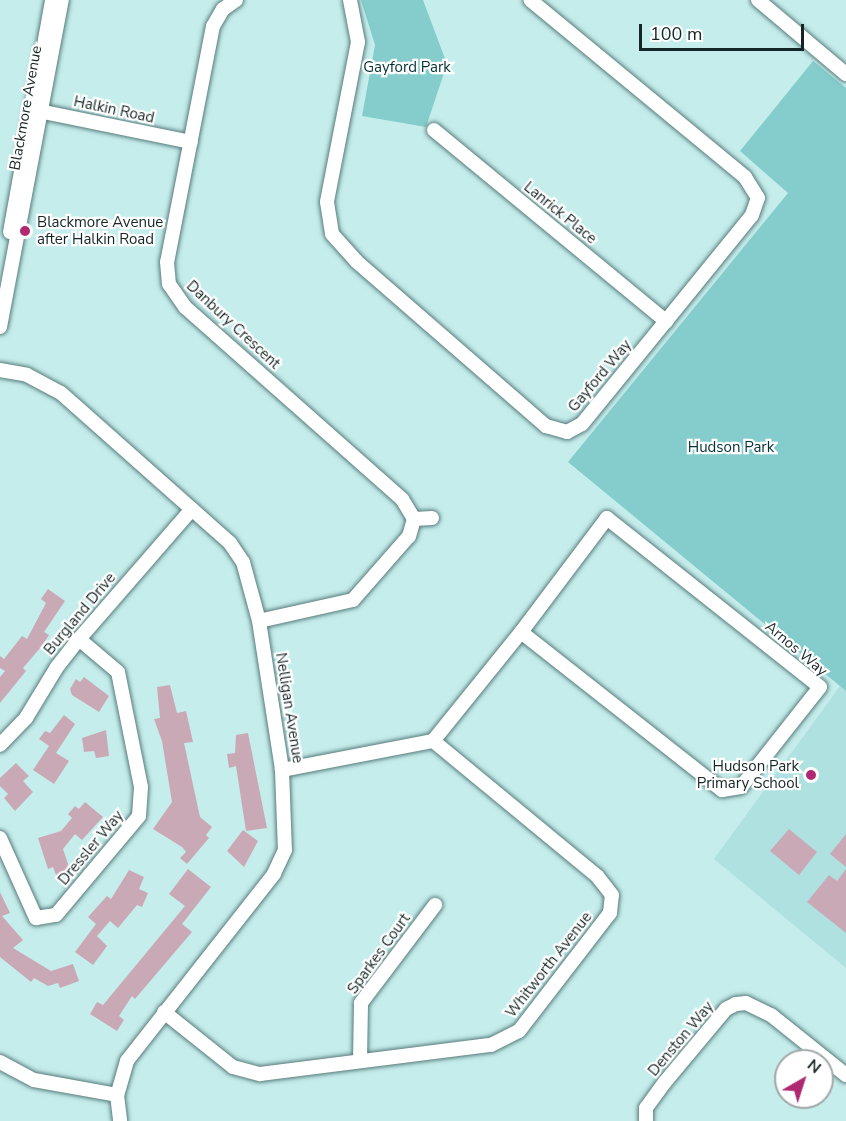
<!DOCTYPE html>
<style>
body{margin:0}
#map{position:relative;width:846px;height:1121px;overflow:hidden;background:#c5edec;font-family:"Nunito Sans",sans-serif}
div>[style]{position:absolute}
.built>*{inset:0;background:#afe1e0}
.green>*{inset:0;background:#85cdcc}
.building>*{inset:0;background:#caa9b6}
.roads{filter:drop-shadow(0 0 2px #577c7b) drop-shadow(0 0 2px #577c7b)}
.minor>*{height:14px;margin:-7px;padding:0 7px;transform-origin:7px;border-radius:7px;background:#fff}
.dots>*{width:16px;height:16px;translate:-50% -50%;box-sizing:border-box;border:3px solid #fff;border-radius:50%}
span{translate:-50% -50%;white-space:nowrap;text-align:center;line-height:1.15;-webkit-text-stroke:4.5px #fff;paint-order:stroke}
.park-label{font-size:15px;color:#033232}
.street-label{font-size:15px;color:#162525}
.poi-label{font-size:15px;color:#162525}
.left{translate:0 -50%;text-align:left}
.right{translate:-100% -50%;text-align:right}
.north{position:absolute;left:774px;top:1049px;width:60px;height:60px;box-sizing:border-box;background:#fff;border:2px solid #a2a8a8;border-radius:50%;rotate:39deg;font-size:16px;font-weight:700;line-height:24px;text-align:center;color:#162525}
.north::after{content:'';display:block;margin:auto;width:21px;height:27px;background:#ae2971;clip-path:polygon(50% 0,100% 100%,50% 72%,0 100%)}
.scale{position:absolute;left:639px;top:24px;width:165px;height:27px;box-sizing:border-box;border:3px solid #162525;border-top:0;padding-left:8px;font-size:18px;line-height:21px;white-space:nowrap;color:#162525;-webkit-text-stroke:4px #fff;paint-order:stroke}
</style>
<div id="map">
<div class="built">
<i style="clip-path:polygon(840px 686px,846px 691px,846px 968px,714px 859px)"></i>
</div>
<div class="green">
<i style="clip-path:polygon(361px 0,423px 0,447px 64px,426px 127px,362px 116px,375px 45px)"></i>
<i style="clip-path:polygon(813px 61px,846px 88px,846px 691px,568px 462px,788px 193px,740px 151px)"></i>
</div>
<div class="building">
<i style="clip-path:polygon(48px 589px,65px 601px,44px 632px,49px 635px,41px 647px,23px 668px,26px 671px,0 703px,0 677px,5px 671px,0 668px,0 656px,4px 659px,22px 636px,27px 639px,46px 603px,41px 599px)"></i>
<i style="clip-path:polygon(84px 677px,109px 696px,99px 712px,72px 695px,70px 689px,76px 679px,80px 682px)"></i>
<i style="clip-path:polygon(170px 685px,177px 713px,186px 711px,193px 742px,184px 743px,200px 817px,212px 827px,206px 835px,209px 838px,187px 864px,180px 858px,186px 852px,182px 847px,153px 829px,172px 802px,162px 741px,154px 719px,160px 718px,157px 687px)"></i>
<i style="clip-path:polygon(64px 715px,75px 724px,56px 753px,69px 761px,54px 784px,33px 770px,49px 746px,39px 739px,45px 731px,50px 733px)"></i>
<i style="clip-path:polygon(106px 730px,109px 756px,96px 758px,94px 751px,84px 752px,82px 738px)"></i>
<i style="clip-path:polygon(248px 733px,267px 828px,246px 831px,236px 766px,229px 768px,227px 754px,235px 753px,236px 735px)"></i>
<i style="clip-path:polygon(16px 763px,29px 776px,23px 781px,33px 792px,15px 811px,4px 798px,8px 794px,0 786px,0 778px)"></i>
<i style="clip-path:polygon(85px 802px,103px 817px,82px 840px,75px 834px,63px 849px,70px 870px,56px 875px,53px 867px,48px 869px,38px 838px,61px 831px,72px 818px,68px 814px,75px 806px,79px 809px)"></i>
<i style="clip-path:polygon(789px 829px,817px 852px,799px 875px,770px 851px)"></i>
<i style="clip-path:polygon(243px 830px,258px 841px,244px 867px,227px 851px)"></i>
<i style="clip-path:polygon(846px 834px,846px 867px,830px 854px)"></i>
<i style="clip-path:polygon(188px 869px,211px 887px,182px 924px,192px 932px,135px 999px,132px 996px,119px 1016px,124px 1020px,117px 1031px,90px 1014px,97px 1002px,103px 1005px,185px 906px,169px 894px)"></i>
<i style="clip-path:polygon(846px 869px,846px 933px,807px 902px,829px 875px,837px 881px)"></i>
<i style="clip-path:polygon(129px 870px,144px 877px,139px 889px,148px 893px,142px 907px,137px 905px,118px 928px,110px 921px,97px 936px,107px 946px,93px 965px,75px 952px,96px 924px,88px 917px,107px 896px,111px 899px)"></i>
<i style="clip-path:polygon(0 892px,10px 913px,2px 916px,23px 940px,13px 948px,51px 971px,73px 964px,79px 981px,60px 988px,58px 983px,48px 986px,34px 978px,31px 982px,0 957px)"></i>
</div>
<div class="roads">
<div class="minor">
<i style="left:236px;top:0;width:16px;rotate:145deg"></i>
<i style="left:223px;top:9px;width:20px;rotate:120deg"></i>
<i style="left:213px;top:26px;width:240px;rotate:101deg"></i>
<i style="left:167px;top:262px;width:22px;rotate:85deg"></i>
<i style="left:169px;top:284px;width:28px;rotate:55deg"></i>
<i style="left:185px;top:307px;width:290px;rotate:41.5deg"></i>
<i style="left:402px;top:499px;width:23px;rotate:59deg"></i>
<i style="left:414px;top:519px;width:18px;rotate:106deg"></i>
<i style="left:409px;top:536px;width:85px;rotate:131.2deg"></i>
<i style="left:353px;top:600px;width:96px;rotate:167.4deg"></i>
<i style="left:350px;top:0;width:43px;rotate:79.2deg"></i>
<i style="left:358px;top:42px;width:163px;rotate:101deg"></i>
<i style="left:327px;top:202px;width:32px;rotate:81deg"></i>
<i style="left:332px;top:234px;width:36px;rotate:48deg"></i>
<i style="left:356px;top:261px;width:252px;rotate:41deg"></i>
<i style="left:546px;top:426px;width:22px;rotate:16deg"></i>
<i style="left:567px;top:432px;width:17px;rotate:-28deg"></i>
<i style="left:582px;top:424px;width:133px;rotate:-50.8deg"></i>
<i style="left:666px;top:321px;width:136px;rotate:-50.9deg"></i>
<i style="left:752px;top:215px;width:18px;rotate:-71deg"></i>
<i style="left:758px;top:198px;width:25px;rotate:-122deg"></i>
<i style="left:745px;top:177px;width:278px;rotate:-140.5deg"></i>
<i style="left:758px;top:0;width:115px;rotate:40.1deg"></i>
<i style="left:34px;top:110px;width:160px;rotate:11.5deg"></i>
<i style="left:434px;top:130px;width:301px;rotate:39.5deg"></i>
<i style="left:10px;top:232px;width:236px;rotate:-79.7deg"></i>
<i style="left:0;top:327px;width:333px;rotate:-79.3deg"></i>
<i style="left:0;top:370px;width:27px;rotate:10deg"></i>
<i style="left:27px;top:375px;width:38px;rotate:28deg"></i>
<i style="left:61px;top:393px;width:226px;rotate:41.6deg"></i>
<i style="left:230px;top:543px;width:23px;rotate:56deg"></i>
<i style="left:243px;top:562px;width:61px;rotate:74.8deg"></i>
<i style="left:259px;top:621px;width:151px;rotate:81.2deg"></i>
<i style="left:282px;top:770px;width:80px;rotate:87.9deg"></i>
<i style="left:285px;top:850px;width:26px;rotate:115deg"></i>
<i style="left:274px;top:874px;width:238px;rotate:128.2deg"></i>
<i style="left:127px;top:1061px;width:35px;rotate:106deg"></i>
<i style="left:117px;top:1095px;width:26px;rotate:83deg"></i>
<i style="left:414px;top:519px;width:18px;rotate:-3deg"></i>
<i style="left:433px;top:741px;width:140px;rotate:-51.1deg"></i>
<i style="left:521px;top:632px;width:256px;rotate:38.2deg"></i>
<i style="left:722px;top:790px;width:19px;rotate:-9deg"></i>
<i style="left:741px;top:787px;width:127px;rotate:-51.7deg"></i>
<i style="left:820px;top:687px;width:272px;rotate:-141.6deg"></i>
<i style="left:607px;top:518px;width:143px;rotate:127deg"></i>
<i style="left:0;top:745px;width:37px;rotate:-46deg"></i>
<i style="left:26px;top:718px;width:60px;rotate:-58.7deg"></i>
<i style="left:57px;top:667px;width:36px;rotate:-52deg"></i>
<i style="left:79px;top:639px;width:172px;rotate:-49deg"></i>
<i style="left:0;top:838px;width:88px;rotate:65.8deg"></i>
<i style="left:36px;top:918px;width:20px;rotate:-9deg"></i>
<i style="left:56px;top:915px;width:129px;rotate:-50deg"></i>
<i style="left:139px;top:816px;width:29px;rotate:-86deg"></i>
<i style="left:141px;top:787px;width:117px;rotate:-101.3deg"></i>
<i style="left:118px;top:672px;width:51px;rotate:-139.8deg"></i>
<i style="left:164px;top:1012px;width:88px;rotate:38.6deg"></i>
<i style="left:233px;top:1067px;width:28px;rotate:15deg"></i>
<i style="left:260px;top:1074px;width:233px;rotate:-7.2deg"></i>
<i style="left:491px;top:1045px;width:31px;rotate:-27deg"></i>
<i style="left:519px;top:1031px;width:149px;rotate:-52.4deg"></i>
<i style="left:610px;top:913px;width:18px;rotate:-84deg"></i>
<i style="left:612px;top:895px;width:24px;rotate:-128deg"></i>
<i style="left:597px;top:876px;width:212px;rotate:-140.5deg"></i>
<i style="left:433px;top:741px;width:154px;rotate:169.1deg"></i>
<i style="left:360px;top:1061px;width:58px;rotate:-89deg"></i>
<i style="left:361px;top:1003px;width:123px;rotate:-52.9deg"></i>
<i style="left:0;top:1062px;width:38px;rotate:28deg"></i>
<i style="left:34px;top:1080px;width:84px;rotate:10.2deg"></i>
<i style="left:646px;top:1121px;width:13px;rotate:-90deg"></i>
<i style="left:646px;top:1108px;width:32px;rotate:-54deg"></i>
<i style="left:665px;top:1082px;width:95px;rotate:-50.1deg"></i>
<i style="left:726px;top:1009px;width:11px;rotate:-27deg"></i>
<i style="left:736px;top:1004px;width:10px;rotate:-6deg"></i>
<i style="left:746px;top:1003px;width:28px;rotate:26deg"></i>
<i style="left:771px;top:1015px;width:96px;rotate:38.7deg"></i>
</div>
</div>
<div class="dots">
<i style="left:25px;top:231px;background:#ae2971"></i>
<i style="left:811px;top:775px;background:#ae2971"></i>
</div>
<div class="park-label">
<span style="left:407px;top:68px">Gayford Park</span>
<span style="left:731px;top:448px">Hudson Park</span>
</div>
<div class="street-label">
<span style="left:26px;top:108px;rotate:-80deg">Blackmore Avenue</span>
<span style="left:114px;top:110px;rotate:12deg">Halkin Road</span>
<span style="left:560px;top:213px;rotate:39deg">Lanrick Place</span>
<span style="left:233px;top:325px;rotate:43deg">Danbury Crescent</span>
<span style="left:600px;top:376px;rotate:-50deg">Gayford Way</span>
<span style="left:80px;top:614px;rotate:-50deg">Burgland Drive</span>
<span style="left:796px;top:649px;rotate:40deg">Arnos Way</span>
<span style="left:289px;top:708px;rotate:81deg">Nelligan Avenue</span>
<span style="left:91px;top:848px;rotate:-50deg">Dressler Way</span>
<span style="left:379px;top:954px;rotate:-54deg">Sparkes Court</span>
<span style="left:549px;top:965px;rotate:-52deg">Whitworth Avenue</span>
<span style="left:681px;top:1039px;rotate:-50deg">Denston Way</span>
</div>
<div class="poi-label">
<span class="left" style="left:37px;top:231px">Blackmore Avenue<br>after Halkin Road</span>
<span class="right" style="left:799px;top:775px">Hudson Park<br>Primary School</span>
</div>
<div class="north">N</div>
<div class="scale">100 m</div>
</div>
